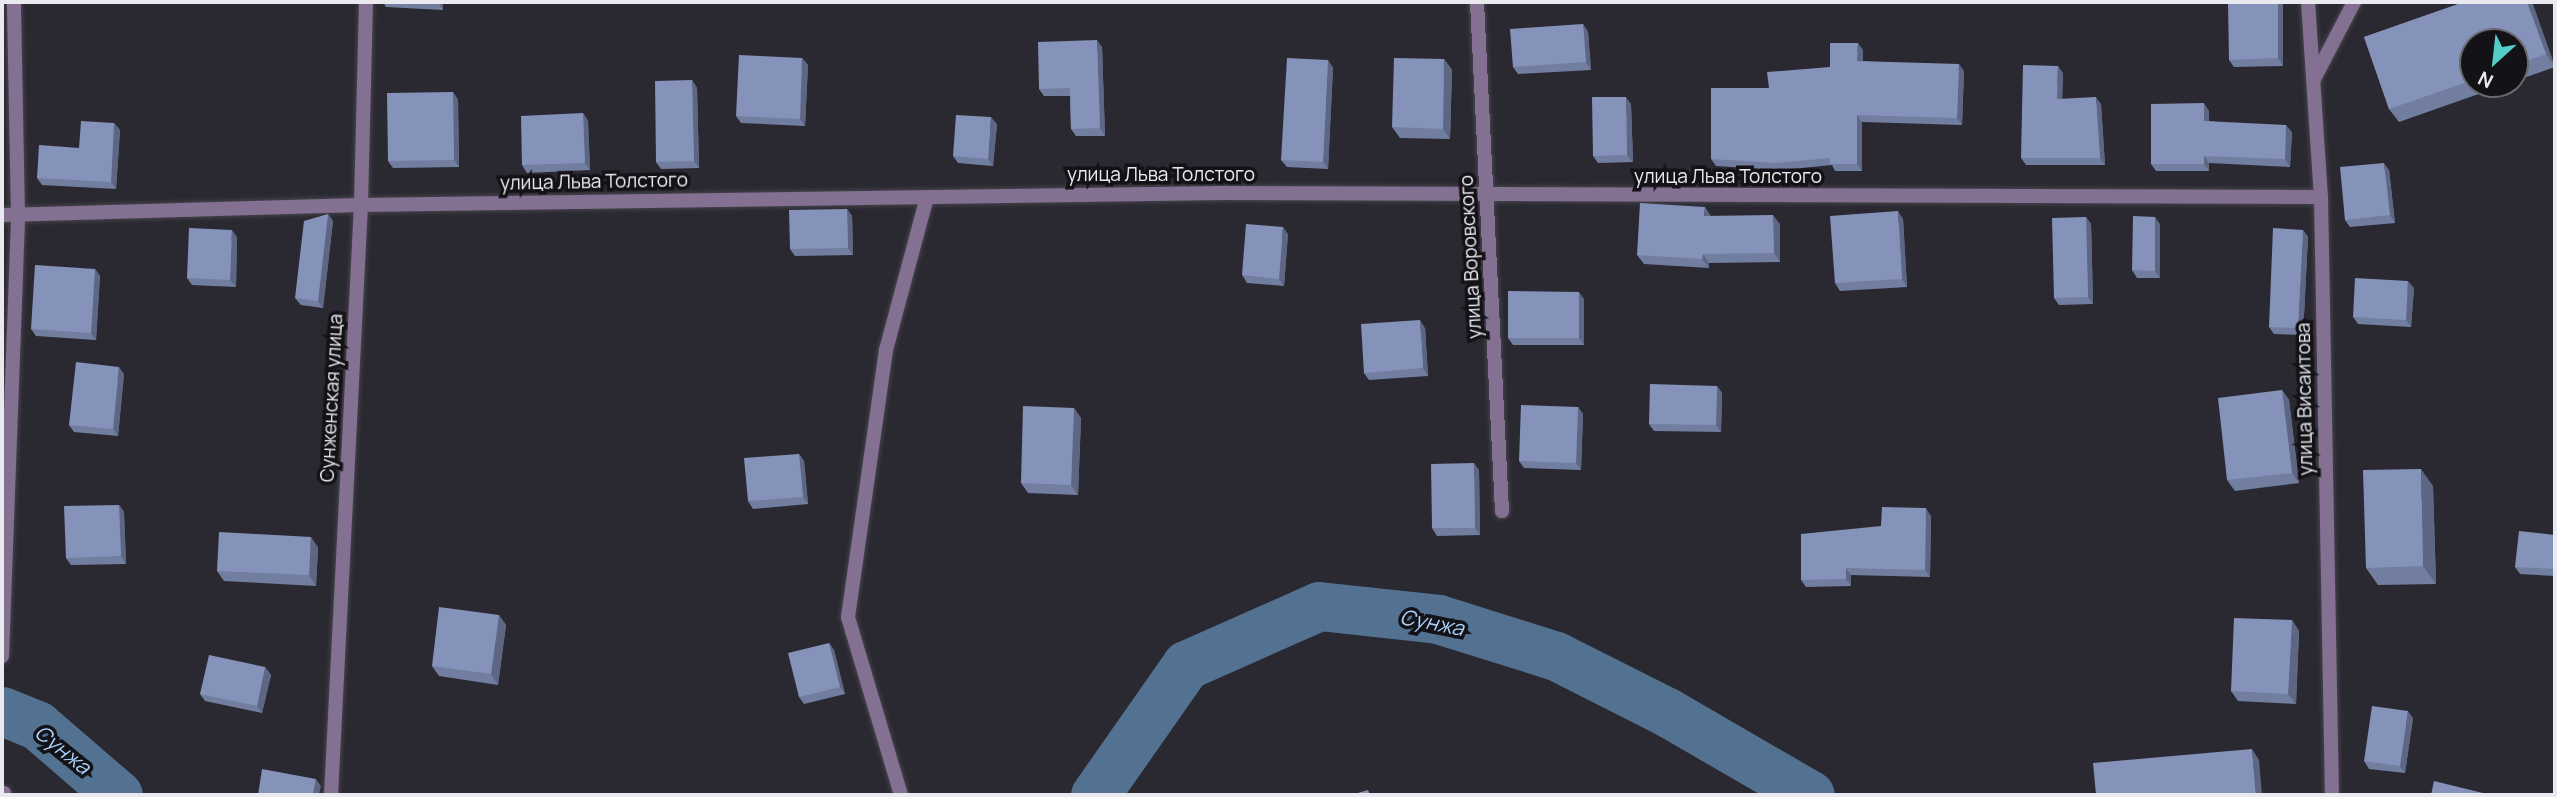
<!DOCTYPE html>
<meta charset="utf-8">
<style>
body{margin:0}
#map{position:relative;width:2557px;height:797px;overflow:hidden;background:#2a2932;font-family:Manrope,sans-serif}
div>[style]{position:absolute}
.river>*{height:49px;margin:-24.5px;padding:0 24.5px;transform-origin:24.5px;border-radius:24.5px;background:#537191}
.roads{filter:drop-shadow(0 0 2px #45444c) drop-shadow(0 0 2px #45444c)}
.minor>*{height:14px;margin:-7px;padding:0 7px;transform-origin:7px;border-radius:7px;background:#847091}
.tertiary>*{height:14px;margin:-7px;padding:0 7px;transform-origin:7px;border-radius:7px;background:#847091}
.wall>*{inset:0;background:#727ea0}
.shaded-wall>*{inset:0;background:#5d6682}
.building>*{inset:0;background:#8592ba}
span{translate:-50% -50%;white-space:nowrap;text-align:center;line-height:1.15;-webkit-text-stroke:7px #131216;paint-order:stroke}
.street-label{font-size:19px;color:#eae9ef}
.water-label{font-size:21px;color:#aad1fc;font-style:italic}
.frame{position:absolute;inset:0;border:4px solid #eae9ef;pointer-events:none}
.north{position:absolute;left:2459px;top:28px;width:70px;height:70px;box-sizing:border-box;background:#131216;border:2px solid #69686d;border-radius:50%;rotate:207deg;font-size:19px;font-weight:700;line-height:28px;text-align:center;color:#eae9ef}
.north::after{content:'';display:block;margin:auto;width:24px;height:32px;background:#54cdc7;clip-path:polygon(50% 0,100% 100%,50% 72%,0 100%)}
</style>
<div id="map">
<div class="river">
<i style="left:2px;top:711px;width:38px;rotate:22deg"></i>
<i style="left:37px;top:725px;width:107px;rotate:40.8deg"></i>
<i style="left:1095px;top:795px;width:159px;rotate:-55deg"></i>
<i style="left:1186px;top:665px;width:145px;rotate:-23.9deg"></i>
<i style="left:1319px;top:606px;width:120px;rotate:6.2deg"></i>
<i style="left:1438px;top:619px;width:124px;rotate:17.4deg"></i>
<i style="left:1556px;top:656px;width:124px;rotate:26.8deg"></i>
<i style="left:1667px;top:712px;width:165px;rotate:30.1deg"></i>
</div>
<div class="roads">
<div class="minor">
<i style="left:1477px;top:2px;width:510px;rotate:87.19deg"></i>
<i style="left:2px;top:215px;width:359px;rotate:-1.6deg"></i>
<i style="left:361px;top:205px;width:862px;rotate:-0.8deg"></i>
<i style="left:1223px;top:193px;width:1098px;rotate:0.21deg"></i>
<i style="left:2px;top:656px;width:440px;rotate:-87.9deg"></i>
<i style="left:18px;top:216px;width:214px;rotate:-91.1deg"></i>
<i style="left:4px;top:795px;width:2px;rotate:-90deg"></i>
<i style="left:331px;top:795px;width:591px;rotate:-87.09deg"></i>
<i style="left:361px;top:205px;width:203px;rotate:-88.6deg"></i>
<i style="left:901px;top:795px;width:186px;rotate:-106.6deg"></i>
<i style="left:848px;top:617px;width:270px;rotate:-81.9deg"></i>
<i style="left:886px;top:350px;width:158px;rotate:-75deg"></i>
</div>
<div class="tertiary">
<i style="left:2308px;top:2px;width:195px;rotate:86.2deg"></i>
<i style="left:2321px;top:197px;width:598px;rotate:88.95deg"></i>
<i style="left:2314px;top:79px;width:87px;rotate:-62.5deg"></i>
</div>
</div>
<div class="wall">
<i style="clip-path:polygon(383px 2px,443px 2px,443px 10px,386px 7px)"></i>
<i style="clip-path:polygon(2232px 2px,2283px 2px,2283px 66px,2234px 67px,2229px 60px)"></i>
<i style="clip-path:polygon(2464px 2px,2532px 2px,2555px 67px,2515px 81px,2515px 42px,2473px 42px,2473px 84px,2507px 84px,2399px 122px,2389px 109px,2364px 37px)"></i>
<i style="clip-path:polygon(1583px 24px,1588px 32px,1591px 70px,1518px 74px,1513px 67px)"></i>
<i style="clip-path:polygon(1102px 47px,1105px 136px,1076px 136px,1071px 129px,1070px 96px,1044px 96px,1039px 89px)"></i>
<i style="clip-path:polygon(1863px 50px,1863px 61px,1964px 71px,1962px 125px,1862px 122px,1862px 171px,1835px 171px,1832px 165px,1781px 170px,1716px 166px,1711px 159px,1769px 88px,1830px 67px)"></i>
<i style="clip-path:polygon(802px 58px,808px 65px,805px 126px,741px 123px,736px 116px)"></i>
<i style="clip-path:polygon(1444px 59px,1452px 70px,1450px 139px,1400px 138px,1392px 127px)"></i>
<i style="clip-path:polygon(1328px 60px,1333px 68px,1328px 169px,1287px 167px,1281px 160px)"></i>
<i style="clip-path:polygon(2063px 73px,2062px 99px,2101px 104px,2105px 165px,2026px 165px,2021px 158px)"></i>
<i style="clip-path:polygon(692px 80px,697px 88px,699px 168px,661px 169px,656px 162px)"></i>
<i style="clip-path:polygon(453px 92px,458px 100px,459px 167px,393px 168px,388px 161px)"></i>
<i style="clip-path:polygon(1631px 104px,1633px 162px,1598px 163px,1593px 156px)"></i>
<i style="clip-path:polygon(2209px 111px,2209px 121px,2292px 132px,2290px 167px,2209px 163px,2209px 171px,2156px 171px,2151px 164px)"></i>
<i style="clip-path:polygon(583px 113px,588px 121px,590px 170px,527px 173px,522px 165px)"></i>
<i style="clip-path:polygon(114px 123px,120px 130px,116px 189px,42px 185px,37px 178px)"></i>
<i style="clip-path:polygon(997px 124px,993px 166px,958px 163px,953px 156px)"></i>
<i style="clip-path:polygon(2389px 170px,2395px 223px,2350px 227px,2345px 220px)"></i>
<i style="clip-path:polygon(847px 209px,852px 216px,853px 255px,795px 256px,790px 249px)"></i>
<i style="clip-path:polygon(328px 214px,333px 221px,323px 308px,301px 305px,295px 298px)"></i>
<i style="clip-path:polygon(1711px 216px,1780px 224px,1780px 262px,1709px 263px,1709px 268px,1644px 264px,1637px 255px)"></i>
<i style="clip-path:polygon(2086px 217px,2091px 224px,2093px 304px,2059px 305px,2054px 298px)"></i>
<i style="clip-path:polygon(1903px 219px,1907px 287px,1840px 291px,1835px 283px)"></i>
<i style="clip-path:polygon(2160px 224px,2160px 278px,2137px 278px,2132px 270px)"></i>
<i style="clip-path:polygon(2303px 230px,2308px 237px,2303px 335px,2274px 334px,2269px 327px)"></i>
<i style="clip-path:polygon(1288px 234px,1284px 286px,1247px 283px,1242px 275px)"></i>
<i style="clip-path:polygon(237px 237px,236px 287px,192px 285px,187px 278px)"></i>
<i style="clip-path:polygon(95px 269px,100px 276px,96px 340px,36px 336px,31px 329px)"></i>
<i style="clip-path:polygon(2414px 288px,2411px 327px,2358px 324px,2353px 317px)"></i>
<i style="clip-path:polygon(1584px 299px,1584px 345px,1513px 345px,1508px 338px)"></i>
<i style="clip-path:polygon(1425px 328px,1428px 376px,1369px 380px,1364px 373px)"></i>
<i style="clip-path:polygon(124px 374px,118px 436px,74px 432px,69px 425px)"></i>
<i style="clip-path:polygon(1717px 386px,1722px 393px,1721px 432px,1654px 431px,1649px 424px)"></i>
<i style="clip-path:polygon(2282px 390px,2289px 400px,2299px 483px,2235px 491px,2227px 480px)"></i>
<i style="clip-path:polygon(1578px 407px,1583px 414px,1581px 470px,1524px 468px,1519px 461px)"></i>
<i style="clip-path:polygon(1074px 408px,1081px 418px,1078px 495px,1028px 493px,1021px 483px)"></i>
<i style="clip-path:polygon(799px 454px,804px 461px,808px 504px,753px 509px,748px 501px)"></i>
<i style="clip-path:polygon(1479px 470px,1480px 535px,1437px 536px,1432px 528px)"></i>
<i style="clip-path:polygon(2433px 486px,2436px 584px,2378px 585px,2366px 568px)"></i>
<i style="clip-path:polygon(119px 505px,124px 512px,126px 564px,71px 565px,66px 558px)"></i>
<i style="clip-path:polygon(1931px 516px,1930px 577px,1851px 575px,1851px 586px,1806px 587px,1801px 580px,1881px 526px)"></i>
<i style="clip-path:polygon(2555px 535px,2555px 576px,2520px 574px,2515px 567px)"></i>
<i style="clip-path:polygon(318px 547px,316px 586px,224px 581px,217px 571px)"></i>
<i style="clip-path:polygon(499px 615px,506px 625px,498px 685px,439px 676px,432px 666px)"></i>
<i style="clip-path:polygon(2292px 620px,2299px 631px,2296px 704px,2238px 701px,2231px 691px)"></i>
<i style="clip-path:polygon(829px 643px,834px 650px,845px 694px,804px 704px,799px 697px)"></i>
<i style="clip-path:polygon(265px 667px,271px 675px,262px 713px,205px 701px,200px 694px)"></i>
<i style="clip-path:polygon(2413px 718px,2405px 773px,2369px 769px,2364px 761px)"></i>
</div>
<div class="shaded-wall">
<i style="clip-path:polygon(438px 2px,443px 2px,443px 10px,438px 3px)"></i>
<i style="clip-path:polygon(2278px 2px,2283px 2px,2283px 66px,2278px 58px)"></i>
<i style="clip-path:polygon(2527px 2px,2532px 2px,2555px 67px,2546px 54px)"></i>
<i style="clip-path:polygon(1583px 24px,1588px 32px,1591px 70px,1586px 62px)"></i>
<i style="clip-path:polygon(1097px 40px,1102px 47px,1105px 136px,1100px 128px)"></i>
<i style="clip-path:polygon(1858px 43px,1863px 50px,1863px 68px,1857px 61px)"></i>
<i style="clip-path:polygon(802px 58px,808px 65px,805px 126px,800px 119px)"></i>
<i style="clip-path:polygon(1444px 59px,1452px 70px,1450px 139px,1443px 129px)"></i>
<i style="clip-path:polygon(1328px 60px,1333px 68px,1328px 169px,1323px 162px)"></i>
<i style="clip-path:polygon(1959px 64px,1964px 71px,1962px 125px,1957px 118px)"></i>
<i style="clip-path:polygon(2058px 66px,2063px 73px,2062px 106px,2057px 99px)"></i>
<i style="clip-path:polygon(692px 80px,697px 88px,699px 168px,694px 161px)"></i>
<i style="clip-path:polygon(453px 92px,458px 100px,459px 167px,454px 160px)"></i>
<i style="clip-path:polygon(1626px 97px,1631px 104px,1633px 162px,1627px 155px)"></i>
<i style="clip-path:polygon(2096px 97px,2101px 104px,2105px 165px,2100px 158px)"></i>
<i style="clip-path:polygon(2204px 103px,2209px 111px,2209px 128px,2204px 121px)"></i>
<i style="clip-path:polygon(583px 113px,588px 121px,590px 170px,585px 163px)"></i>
<i style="clip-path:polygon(1857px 115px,1862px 122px,1862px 171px,1857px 164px)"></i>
<i style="clip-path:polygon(991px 117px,997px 124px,993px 166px,988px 159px)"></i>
<i style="clip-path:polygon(114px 123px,120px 130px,116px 189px,111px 182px)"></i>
<i style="clip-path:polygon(2286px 125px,2292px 132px,2290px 167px,2285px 159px)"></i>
<i style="clip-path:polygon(2204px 156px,2209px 163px,2209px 171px,2204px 164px)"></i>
<i style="clip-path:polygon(2384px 163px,2389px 170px,2395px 223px,2390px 215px)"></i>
<i style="clip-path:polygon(1705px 207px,1711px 216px,1704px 216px)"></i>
<i style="clip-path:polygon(847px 209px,852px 216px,853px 255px,848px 248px)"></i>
<i style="clip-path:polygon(1898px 211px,1903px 219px,1907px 287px,1902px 279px)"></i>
<i style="clip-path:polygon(328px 214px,333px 221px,323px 308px,318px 301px)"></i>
<i style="clip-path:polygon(1773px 215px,1780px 224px,1780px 262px,1774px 253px)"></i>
<i style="clip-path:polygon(2086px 217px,2091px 224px,2093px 304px,2088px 297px)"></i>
<i style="clip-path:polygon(2155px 217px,2160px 224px,2160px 278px,2155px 271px)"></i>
<i style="clip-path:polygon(1283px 227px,1288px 234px,1284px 286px,1279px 279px)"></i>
<i style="clip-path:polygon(232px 230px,237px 237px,236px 287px,230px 280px)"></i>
<i style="clip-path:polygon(2303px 230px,2308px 237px,2303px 335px,2298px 328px)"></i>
<i style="clip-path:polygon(1703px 254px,1709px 263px,1709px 268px,1702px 259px)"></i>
<i style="clip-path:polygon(95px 269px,100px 276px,96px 340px,91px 333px)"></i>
<i style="clip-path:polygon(2408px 281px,2414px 288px,2411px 327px,2406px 320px)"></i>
<i style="clip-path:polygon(1579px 292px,1584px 299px,1584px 345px,1579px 338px)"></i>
<i style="clip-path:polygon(1420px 320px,1425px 328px,1428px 376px,1423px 368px)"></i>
<i style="clip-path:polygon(119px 367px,124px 374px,118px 436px,113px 429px)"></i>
<i style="clip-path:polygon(1717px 386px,1722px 393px,1721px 432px,1716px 425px)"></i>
<i style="clip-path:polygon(2282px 390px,2289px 400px,2299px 483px,2292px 473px)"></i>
<i style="clip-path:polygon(1578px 407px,1583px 414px,1581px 470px,1576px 463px)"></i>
<i style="clip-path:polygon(1074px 408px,1081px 418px,1078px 495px,1071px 485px)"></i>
<i style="clip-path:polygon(799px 454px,804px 461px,808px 504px,803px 497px)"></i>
<i style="clip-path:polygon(1474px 463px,1479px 470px,1480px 535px,1475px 528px)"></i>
<i style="clip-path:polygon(2421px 469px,2433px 486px,2436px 584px,2423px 566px)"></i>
<i style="clip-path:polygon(119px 505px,124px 512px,126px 564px,121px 556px)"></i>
<i style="clip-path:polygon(1926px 508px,1931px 516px,1930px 577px,1925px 570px)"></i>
<i style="clip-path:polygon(311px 537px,318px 547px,316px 586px,309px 575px)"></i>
<i style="clip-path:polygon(1846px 568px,1851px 575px,1851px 586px,1846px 579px)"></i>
<i style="clip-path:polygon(499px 615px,506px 625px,498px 685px,491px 674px)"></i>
<i style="clip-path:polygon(2292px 620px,2299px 631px,2296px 704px,2288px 694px)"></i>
<i style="clip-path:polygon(829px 643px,834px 650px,845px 694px,840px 687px)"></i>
<i style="clip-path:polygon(265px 667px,271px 675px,262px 713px,257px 706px)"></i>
<i style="clip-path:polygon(2408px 711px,2413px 718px,2405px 773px,2400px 766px)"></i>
<i style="clip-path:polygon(2252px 749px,2259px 760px,2262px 795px,2256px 795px)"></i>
<i style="clip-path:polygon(316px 779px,321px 786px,319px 795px,313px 795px)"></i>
</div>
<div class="building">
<i style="clip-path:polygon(2232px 2px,2278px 2px,2278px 58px,2229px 60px,2228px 3px,2232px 3px)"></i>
<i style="clip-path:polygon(2464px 2px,2527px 2px,2546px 54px,2515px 65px,2515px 42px,2473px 42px,2473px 80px,2389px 109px,2364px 37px)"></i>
<i style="clip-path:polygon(1583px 24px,1586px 62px,1513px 67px,1510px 29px)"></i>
<i style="clip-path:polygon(1097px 40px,1100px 128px,1071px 129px,1070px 88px,1039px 89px,1038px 42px)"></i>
<i style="clip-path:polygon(1830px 43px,1858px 43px,1857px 61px,1959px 64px,1957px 118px,1857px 115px,1857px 164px,1830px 164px,1830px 158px,1776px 163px,1711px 159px,1711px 88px,1769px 88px,1767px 72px,1830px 67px)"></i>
<i style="clip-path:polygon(739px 55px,802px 58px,800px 119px,736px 116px)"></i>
<i style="clip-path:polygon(1287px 58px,1328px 60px,1323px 162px,1281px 160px)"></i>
<i style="clip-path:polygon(1394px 58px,1444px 59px,1443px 129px,1392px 127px)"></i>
<i style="clip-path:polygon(2023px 65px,2058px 66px,2057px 99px,2096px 97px,2100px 158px,2021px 158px)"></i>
<i style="clip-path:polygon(692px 80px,694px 161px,656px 162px,655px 81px)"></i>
<i style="clip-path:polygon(453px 92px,454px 160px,388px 161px,387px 93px)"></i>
<i style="clip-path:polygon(1592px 97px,1626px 97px,1627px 155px,1593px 156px)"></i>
<i style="clip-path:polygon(2204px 103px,2204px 121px,2286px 125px,2285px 159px,2204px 156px,2204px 164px,2151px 164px,2151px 104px)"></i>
<i style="clip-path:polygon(583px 113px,585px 163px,522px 165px,521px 116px)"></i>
<i style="clip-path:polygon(956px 115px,991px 117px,988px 159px,953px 156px)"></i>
<i style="clip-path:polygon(81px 121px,114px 123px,111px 182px,37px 178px,39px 145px,79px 148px)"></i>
<i style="clip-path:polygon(2384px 163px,2390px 215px,2345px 220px,2340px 167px)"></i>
<i style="clip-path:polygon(1640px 203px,1705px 207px,1704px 216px,1773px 215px,1774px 253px,1703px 254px,1702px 259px,1637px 255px)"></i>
<i style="clip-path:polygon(847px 209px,848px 248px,790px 249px,789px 210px)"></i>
<i style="clip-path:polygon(1898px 211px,1902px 279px,1835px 283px,1830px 216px)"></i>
<i style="clip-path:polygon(328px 214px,318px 301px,295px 298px,304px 221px)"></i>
<i style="clip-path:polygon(2133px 216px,2155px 217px,2155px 271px,2132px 270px)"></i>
<i style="clip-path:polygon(2086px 217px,2088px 297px,2054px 298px,2052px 218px)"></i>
<i style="clip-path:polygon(1246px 224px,1283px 227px,1279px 279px,1242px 275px)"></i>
<i style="clip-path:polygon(189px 228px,232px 230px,230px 280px,187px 278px)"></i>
<i style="clip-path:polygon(2273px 228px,2303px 230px,2298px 328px,2269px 327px)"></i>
<i style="clip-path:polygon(35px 265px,95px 269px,91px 333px,31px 329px)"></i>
<i style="clip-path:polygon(2355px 278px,2408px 281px,2406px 320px,2353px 317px)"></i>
<i style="clip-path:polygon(1508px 291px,1579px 292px,1579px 338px,1508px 338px)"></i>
<i style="clip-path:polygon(1420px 320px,1423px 368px,1364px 373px,1361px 324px)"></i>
<i style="clip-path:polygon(76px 362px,119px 367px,113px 429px,69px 425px)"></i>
<i style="clip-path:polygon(1650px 384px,1717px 386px,1716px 425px,1649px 424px)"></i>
<i style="clip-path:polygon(2282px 390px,2292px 473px,2227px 480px,2218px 398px)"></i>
<i style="clip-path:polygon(1521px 405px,1578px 407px,1576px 463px,1519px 461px)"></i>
<i style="clip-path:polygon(1023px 406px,1074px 408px,1071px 485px,1021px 483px)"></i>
<i style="clip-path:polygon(799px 454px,803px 497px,748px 501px,744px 458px)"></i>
<i style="clip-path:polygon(1474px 463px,1475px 528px,1432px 528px,1431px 464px)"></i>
<i style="clip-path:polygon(2421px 469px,2423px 566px,2366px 568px,2363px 470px)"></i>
<i style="clip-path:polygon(119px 505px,121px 556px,66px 558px,64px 506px)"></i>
<i style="clip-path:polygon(1882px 507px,1926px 508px,1925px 570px,1846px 568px,1846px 579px,1801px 580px,1801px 534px,1881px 526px)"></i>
<i style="clip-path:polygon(2519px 531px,2555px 535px,2555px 569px,2515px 567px)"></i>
<i style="clip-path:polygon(219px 532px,311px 537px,309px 575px,217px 571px)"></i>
<i style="clip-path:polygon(439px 607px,499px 615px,491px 674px,432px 666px)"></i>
<i style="clip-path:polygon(2234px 618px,2292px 620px,2288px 694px,2231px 691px)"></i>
<i style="clip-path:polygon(829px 643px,840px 687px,799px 697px,788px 653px)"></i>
<i style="clip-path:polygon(209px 655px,265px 667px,257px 706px,200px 694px)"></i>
<i style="clip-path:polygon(2372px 706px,2408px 711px,2400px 766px,2364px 761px)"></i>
<i style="clip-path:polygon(2252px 749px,2256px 795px,2096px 795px,2093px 763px)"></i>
<i style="clip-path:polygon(262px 769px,316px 779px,313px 795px,258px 795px)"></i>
<i style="clip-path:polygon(2434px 781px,2491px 795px,2431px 795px)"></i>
<i style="clip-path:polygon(1368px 790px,1370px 795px,1351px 795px)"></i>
</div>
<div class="street-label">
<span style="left:1161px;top:175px">улица Льва Толстого</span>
<span style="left:1728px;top:177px">улица Льва Толстого</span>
<span style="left:594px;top:182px;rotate:-1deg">улица Льва Толстого</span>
<span style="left:1471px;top:257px;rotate:-93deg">улица Воровского</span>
<span style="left:332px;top:398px;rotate:-87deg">Сунженская улица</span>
<span style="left:2305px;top:399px;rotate:-91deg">улица Висаитова</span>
</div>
<div class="water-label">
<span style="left:1432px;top:622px;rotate:11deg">Сунжа</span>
<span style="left:63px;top:749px;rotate:39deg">Сунжа</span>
</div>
<div class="frame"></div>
<div class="north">N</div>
</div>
